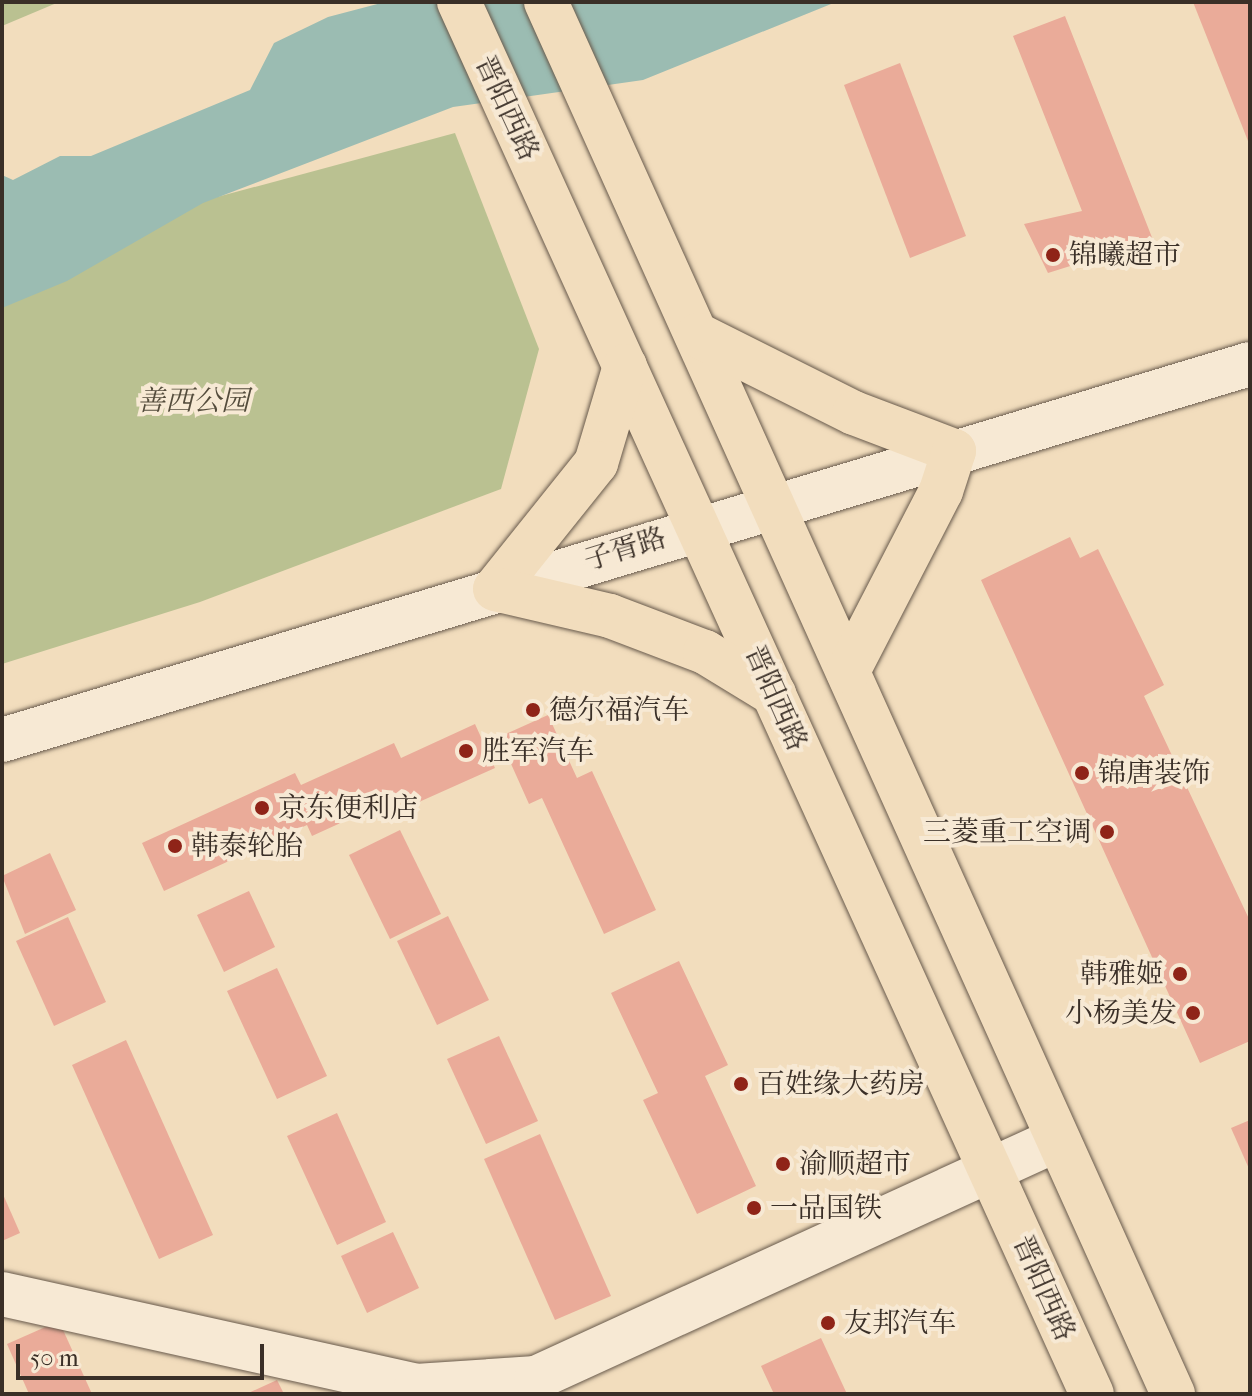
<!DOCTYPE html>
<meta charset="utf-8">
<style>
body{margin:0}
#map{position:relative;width:1252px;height:1396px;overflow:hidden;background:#f2ddbd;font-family:"IM FELL French Canon","Noto Serif SC",serif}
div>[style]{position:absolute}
.green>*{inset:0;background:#bac191}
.water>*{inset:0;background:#9bbcb2}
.building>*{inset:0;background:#eaab99}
.roads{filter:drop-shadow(0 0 2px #685a4c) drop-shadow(0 0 2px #685a4c)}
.minor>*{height:44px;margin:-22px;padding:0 22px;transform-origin:22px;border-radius:22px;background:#f7e9d4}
.major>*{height:44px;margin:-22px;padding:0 22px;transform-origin:22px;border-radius:22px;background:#f2ddbd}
.dots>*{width:22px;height:22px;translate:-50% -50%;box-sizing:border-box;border:4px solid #f7e9d4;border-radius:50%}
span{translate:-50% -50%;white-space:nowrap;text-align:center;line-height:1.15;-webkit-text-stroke:8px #f7e9d4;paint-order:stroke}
.street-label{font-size:28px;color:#3a2f27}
.poi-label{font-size:28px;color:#3a2f27}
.left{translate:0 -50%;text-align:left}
.right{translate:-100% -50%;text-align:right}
.park-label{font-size:28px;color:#544c3c;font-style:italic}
.frame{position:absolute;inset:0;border:4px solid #3a2f27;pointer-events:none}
.scale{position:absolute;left:16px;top:1344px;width:248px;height:36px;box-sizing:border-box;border:4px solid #3a2f27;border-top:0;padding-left:10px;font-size:24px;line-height:28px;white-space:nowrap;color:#3a2f27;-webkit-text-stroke:6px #f7e9d4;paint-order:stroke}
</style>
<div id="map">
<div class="green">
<i style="clip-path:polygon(2px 2px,59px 2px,2px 26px)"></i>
<i style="clip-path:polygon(455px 133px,539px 349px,501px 489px,200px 602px,2px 664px,2px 255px)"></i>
</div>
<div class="water">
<i style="clip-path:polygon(385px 2px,836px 2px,643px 80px,453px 107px,203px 203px,67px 281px,2px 308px,2px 175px,13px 180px,60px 156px,91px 156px,250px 90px,274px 43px,328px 17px)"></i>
</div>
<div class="building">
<i style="clip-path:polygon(1193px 2px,1250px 2px,1250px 146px)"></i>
<i style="clip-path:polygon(1065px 16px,1153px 240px,1048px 273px,1024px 224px,1082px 211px,1013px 36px)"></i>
<i style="clip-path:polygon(900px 63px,966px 236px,910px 258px,844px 85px)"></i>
<i style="clip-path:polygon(1070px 537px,1080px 558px,1098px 549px,1164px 685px,1144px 696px,1250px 921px,1250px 1041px,1200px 1063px,981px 580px)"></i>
<i style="clip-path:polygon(548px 715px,577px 778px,592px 771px,656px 910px,604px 934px,542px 798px,529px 804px,499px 737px)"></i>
<i style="clip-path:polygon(475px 724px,495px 768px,410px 806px,404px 794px,312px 836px,307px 825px,164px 891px,142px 843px,295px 773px,301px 785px,394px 743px,401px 758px)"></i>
<i style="clip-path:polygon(400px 830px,441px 914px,390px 939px,349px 855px)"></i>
<i style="clip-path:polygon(50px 853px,76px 910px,25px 934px,2px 876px)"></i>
<i style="clip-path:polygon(249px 891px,275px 947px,224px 972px,197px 915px)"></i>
<i style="clip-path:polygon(448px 916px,489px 1000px,437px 1025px,397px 941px)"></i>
<i style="clip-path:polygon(68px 917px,106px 1002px,54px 1026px,16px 941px)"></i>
<i style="clip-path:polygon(679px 961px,728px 1065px,705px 1076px,756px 1186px,697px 1214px,643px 1100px,658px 1093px,611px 993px)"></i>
<i style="clip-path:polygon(277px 968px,327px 1076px,277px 1099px,227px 991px)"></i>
<i style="clip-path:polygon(499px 1036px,538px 1121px,486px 1144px,447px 1059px)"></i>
<i style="clip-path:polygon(126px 1040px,213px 1235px,159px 1259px,72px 1065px)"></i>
<i style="clip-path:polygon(337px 1113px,386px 1222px,337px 1245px,287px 1136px)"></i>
<i style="clip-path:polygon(1250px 1120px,1250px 1171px,1231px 1128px)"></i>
<i style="clip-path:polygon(540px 1134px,611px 1296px,555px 1320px,484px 1159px)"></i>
<i style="clip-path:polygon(2px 1192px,20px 1233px,2px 1241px)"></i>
<i style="clip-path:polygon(393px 1232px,419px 1288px,367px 1313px,341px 1256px)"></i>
<i style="clip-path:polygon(59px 1321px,92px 1394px,29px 1394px,7px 1344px)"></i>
<i style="clip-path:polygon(821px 1338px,847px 1394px,774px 1394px,761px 1366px)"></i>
<i style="clip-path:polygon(277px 1380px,284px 1394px,246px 1394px)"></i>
</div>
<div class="roads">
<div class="minor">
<i style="left:2px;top:740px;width:1303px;rotate:-16.77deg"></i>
<i style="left:2px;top:1294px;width:424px;rotate:12.5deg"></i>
<i style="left:416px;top:1386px;width:120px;rotate:-3.8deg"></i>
<i style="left:536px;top:1378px;width:572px;rotate:-24.59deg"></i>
</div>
<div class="major">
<i style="left:459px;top:2px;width:1529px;rotate:65.55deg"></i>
<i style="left:546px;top:2px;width:1527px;rotate:65.75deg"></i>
<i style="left:698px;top:335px;width:174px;rotate:26.6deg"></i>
<i style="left:854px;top:413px;width:107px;rotate:20.8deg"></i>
<i style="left:954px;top:451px;width:42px;rotate:108deg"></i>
<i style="left:941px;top:491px;width:203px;rotate:117.3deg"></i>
<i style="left:625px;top:366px;width:101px;rotate:106.6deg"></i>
<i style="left:596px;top:463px;width:161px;rotate:128.7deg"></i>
<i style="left:495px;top:589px;width:118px;rotate:13.2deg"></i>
<i style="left:610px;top:616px;width:102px;rotate:20.8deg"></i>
<i style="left:705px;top:652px;width:81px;rotate:31.3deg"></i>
</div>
</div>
<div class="dots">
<i style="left:1053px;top:255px;background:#8f2418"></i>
<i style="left:533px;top:710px;background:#8f2418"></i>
<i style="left:466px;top:751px;background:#8f2418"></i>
<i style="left:1082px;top:773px;background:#8f2418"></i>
<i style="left:262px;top:808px;background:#8f2418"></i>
<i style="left:1107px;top:832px;background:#8f2418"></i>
<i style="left:175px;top:846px;background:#8f2418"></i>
<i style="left:1180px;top:974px;background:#8f2418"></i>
<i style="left:1193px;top:1013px;background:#8f2418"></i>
<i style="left:741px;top:1084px;background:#8f2418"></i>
<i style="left:783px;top:1164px;background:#8f2418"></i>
<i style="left:754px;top:1208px;background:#8f2418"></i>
<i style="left:828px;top:1323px;background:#8f2418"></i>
</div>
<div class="street-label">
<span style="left:507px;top:108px;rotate:65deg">晋阳西路</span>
<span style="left:625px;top:549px;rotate:-17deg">子胥路</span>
<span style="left:776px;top:698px;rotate:66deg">晋阳西路</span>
<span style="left:1044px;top:1288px;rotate:66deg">晋阳西路</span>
</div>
<div class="poi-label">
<span class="left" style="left:1069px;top:255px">锦曦超市</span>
<span class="left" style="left:549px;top:710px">德尔福汽车</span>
<span class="left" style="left:482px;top:751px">胜军汽车</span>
<span class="left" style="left:1098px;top:773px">锦唐装饰</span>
<span class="left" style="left:278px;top:808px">京东便利店</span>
<span class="right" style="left:1091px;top:832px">三菱重工空调</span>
<span class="left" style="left:191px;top:846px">韩泰轮胎</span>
<span class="right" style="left:1164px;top:974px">韩雅姬</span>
<span class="right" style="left:1177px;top:1013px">小杨美发</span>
<span class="left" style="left:757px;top:1084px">百姓缘大药房</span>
<span class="left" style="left:799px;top:1164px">渝顺超市</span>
<span class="left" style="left:770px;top:1208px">一品国铁</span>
<span class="left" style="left:844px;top:1323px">友邦汽车</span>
</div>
<div class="park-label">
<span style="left:193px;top:401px">善西公园</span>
</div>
<div class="frame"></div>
<div class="scale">50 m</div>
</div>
